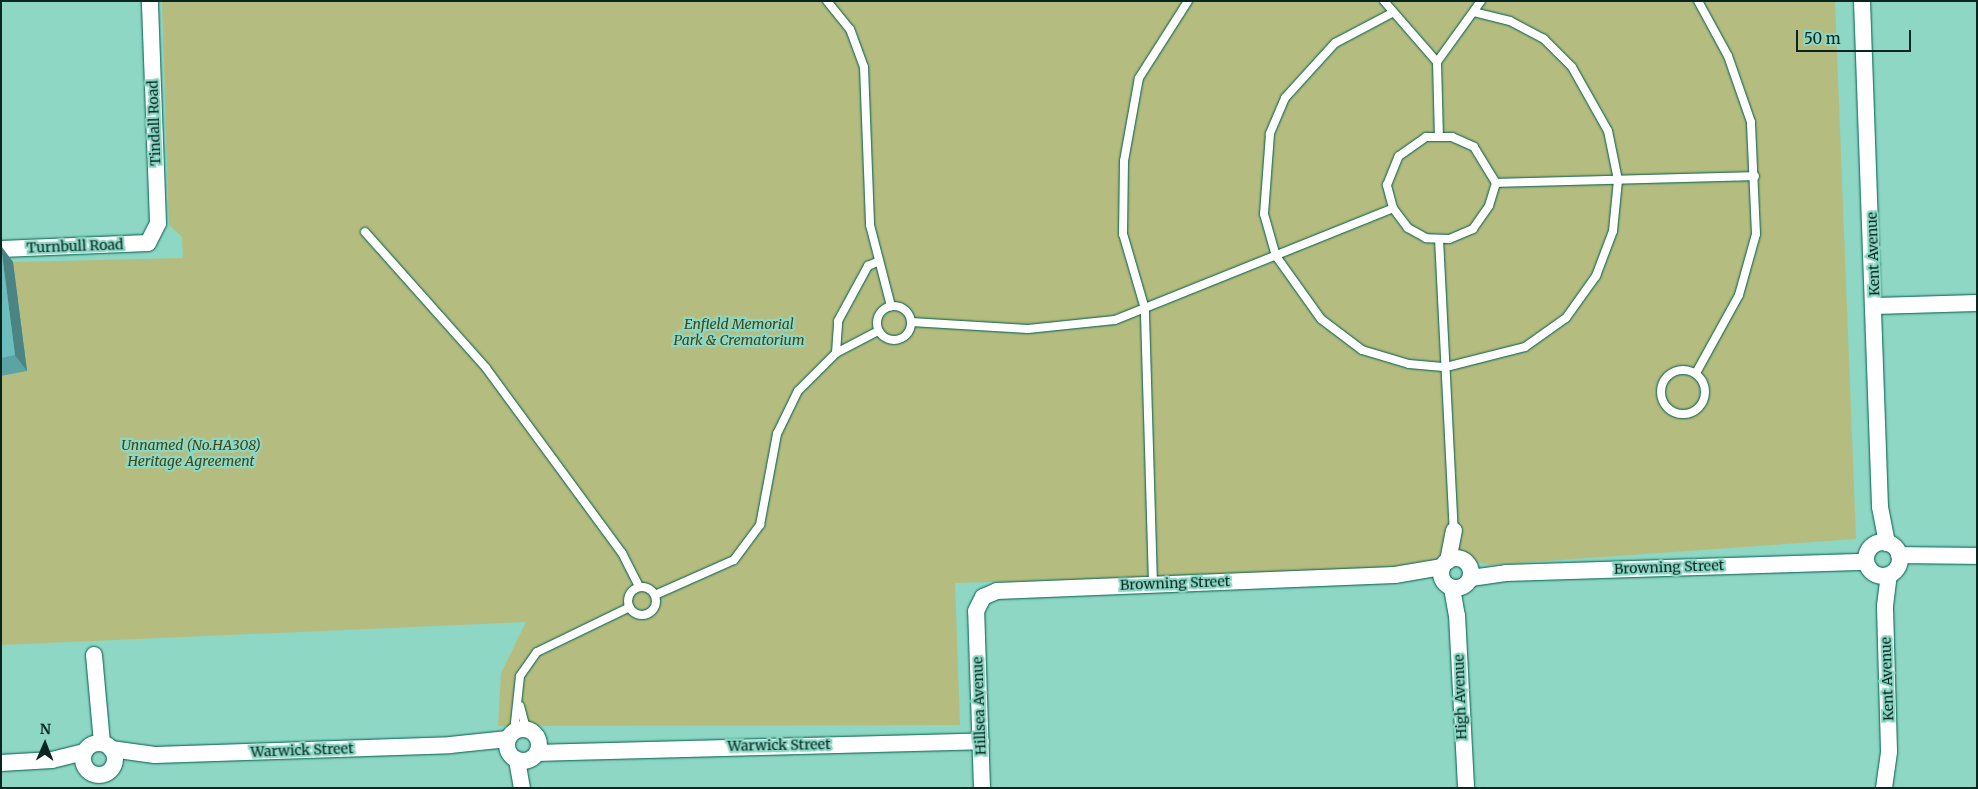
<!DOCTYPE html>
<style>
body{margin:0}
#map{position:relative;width:1978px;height:789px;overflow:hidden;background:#8dd7c4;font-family:Merriweather,serif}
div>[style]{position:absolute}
.green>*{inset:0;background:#b4bd7f}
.roads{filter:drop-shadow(0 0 1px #025d4d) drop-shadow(0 0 1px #025d4d)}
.lane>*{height:8px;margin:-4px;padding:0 4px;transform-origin:4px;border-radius:4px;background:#fff}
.lane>.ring{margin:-4px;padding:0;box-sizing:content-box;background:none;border:8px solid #fff;border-radius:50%}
.street>*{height:16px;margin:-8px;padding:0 8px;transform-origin:8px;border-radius:8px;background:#fff}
.street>.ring{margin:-8px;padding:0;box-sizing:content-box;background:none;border:16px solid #fff;border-radius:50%}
.wall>*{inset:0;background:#5da3a3}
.shaded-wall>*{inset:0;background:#4c8484}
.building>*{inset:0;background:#6cbdbd}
span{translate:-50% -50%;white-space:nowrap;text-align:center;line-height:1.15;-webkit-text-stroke:4.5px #8dd7c4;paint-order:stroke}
.street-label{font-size:14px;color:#06261f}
.park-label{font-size:14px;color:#414715;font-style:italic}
.frame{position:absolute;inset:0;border:2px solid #06261f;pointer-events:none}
.north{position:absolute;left:20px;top:719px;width:50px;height:50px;-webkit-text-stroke:4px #8dd7c4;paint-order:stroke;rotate:1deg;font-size:14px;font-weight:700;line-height:20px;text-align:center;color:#06261f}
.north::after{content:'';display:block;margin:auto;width:18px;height:22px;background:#06261f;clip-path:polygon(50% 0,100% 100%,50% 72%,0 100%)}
.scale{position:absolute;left:1796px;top:30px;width:115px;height:22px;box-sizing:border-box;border:2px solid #06261f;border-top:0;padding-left:6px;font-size:15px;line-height:18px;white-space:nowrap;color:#06261f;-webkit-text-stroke:4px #8dd7c4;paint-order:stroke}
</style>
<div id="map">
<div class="green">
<i style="clip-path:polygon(162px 1px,1835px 1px,1856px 539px,1490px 565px,1449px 554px,1411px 569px,955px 583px,960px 725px,498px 726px,501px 673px,526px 622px,1px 645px,1px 376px,27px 371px,13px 262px,183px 258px,182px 237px,169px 225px)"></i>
</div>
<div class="roads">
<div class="lane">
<i style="left:827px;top:1px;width:36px;rotate:51deg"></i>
<i style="left:850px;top:29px;width:40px;rotate:69.8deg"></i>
<i style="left:864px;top:67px;width:158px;rotate:87.8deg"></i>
<i style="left:870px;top:225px;width:84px;rotate:75.5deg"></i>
<i style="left:1384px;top:1px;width:81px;rotate:49deg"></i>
<i style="left:1437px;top:62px;width:75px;rotate:-54.2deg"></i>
<i style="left:1392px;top:13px;width:64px;rotate:152.2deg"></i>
<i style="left:1335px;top:43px;width:74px;rotate:132.3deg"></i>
<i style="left:1285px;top:98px;width:39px;rotate:113deg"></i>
<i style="left:1270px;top:134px;width:80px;rotate:94.3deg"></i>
<i style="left:1264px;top:214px;width:44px;rotate:74.1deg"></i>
<i style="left:1276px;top:256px;width:77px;rotate:54.5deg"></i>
<i style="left:1321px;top:319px;width:51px;rotate:37.1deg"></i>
<i style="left:1362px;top:350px;width:49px;rotate:16.6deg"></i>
<i style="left:1409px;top:364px;width:37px;rotate:5deg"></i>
<i style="left:1446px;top:367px;width:81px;rotate:-14.2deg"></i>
<i style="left:1525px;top:347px;width:50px;rotate:-35.3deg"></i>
<i style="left:1566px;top:318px;width:52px;rotate:-54.5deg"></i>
<i style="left:1596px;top:276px;width:48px;rotate:-69.3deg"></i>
<i style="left:1613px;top:231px;width:51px;rotate:-84.4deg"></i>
<i style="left:1618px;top:180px;width:50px;rotate:-101.5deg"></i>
<i style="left:1608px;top:131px;width:73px;rotate:-119.4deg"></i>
<i style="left:1572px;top:67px;width:40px;rotate:-135deg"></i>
<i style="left:1544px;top:39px;width:38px;rotate:-152deg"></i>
<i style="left:1510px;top:21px;width:37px;rotate:-166deg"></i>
<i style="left:1437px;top:62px;width:75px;rotate:88.5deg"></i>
<i style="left:1496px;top:183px;width:259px;rotate:-1.5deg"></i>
<i style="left:365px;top:232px;width:182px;rotate:48.3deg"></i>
<i style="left:486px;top:368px;width:230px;rotate:53.7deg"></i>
<i style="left:622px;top:553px;width:38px;rotate:63deg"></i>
<i style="left:1439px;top:239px;width:292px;rotate:87.1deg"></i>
<i class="ring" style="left:877px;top:306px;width:26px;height:26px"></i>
<i style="left:911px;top:322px;width:117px;rotate:3.4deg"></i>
<i style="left:1028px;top:329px;width:87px;rotate:-5.9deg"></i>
<i style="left:1115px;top:320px;width:300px;rotate:-21.9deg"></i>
<i style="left:1393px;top:208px;width:24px;rotate:-105deg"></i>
<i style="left:1387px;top:185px;width:31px;rotate:-68deg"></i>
<i style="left:1399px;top:156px;width:33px;rotate:-35deg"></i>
<i style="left:1426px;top:137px;width:26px"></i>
<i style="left:1452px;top:137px;width:24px;rotate:24deg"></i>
<i style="left:1474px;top:147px;width:42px;rotate:58.6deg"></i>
<i style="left:1496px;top:183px;width:24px;rotate:107deg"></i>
<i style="left:1489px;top:206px;width:28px;rotate:125deg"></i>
<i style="left:1473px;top:229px;width:26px;rotate:157deg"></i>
<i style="left:1449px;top:239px;width:23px;rotate:-178deg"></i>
<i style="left:1426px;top:238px;width:21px;rotate:-151deg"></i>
<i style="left:1408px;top:228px;width:25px;rotate:-127deg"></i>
<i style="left:836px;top:353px;width:32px;rotate:-86deg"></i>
<i style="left:838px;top:321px;width:63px;rotate:-61.4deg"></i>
<i style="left:868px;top:266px;width:12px;rotate:-24deg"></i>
<i class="ring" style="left:1661px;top:370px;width:36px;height:36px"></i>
<i style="left:1696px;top:373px;width:89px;rotate:-61.1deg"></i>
<i style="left:1739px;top:295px;width:63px;rotate:-74.4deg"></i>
<i style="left:1756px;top:234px;width:112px;rotate:-92.6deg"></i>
<i style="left:1751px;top:122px;width:70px;rotate:-109.2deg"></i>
<i style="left:1728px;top:56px;width:63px;rotate:-118.6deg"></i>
<i style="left:1153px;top:584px;width:275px;rotate:-91.7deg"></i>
<i style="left:1145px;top:309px;width:78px;rotate:-106.3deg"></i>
<i style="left:1123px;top:234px;width:73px;rotate:-89.2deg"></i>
<i style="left:1124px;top:161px;width:84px;rotate:-79.8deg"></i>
<i style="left:1139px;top:78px;width:91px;rotate:-57.5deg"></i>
<i class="ring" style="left:628px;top:587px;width:20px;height:20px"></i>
<i style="left:655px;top:595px;width:86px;rotate:-23.9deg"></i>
<i style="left:734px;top:560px;width:44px;rotate:-53.4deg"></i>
<i style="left:760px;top:525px;width:93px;rotate:-79.4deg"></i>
<i style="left:777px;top:434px;width:48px;rotate:-64deg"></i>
<i style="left:798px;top:391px;width:54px;rotate:-45deg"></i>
<i style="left:836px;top:353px;width:47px;rotate:-27.6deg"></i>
<i style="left:520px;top:706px;width:24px;rotate:75deg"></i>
<i style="left:514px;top:732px;width:56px;rotate:-83.9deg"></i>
<i style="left:520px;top:676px;width:29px;rotate:-55deg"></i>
<i style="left:537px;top:652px;width:103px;rotate:-25.8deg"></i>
</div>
<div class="street">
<i style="left:1862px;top:1px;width:506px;rotate:87.96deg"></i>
<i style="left:1880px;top:507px;width:37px;rotate:79deg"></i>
<i style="left:1px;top:249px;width:147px;rotate:-2.3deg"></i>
<i style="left:148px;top:243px;width:22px;rotate:-63deg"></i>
<i style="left:158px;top:223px;width:222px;rotate:-92.1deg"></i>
<i style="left:1875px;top:306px;width:102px;rotate:-1.7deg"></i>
<i class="ring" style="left:1866px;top:542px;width:18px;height:18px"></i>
<i style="left:1899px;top:555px;width:78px;rotate:0.7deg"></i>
<i class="ring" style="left:1441px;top:558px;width:14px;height:14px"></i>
<i style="left:1448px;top:561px;width:31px;rotate:-79deg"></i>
<i style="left:1471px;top:578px;width:35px;rotate:-8deg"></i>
<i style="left:1506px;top:573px;width:360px;rotate:-1.8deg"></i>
<i style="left:1452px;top:588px;width:27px;rotate:80deg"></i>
<i style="left:1457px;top:615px;width:173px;rotate:87deg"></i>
<i style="left:94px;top:655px;width:88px;rotate:84.8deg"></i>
<i class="ring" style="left:507px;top:729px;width:16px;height:16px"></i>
<i class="ring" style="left:83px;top:743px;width:16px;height:16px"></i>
<i style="left:111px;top:749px;width:44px;rotate:7.8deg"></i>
<i style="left:155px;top:755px;width:295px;rotate:-1.9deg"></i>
<i style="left:450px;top:745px;width:58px;rotate:-5.9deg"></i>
<i style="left:537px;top:753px;width:444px;rotate:-1.5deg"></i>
<i style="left:517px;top:760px;width:28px;rotate:80deg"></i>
<i style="left:1px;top:763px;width:51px;rotate:-3.4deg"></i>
<i style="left:52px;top:760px;width:33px;rotate:-14deg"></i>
<i style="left:982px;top:788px;width:177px;rotate:-91.9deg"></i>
<i style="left:976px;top:611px;width:16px;rotate:-63deg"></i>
<i style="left:983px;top:597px;width:15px;rotate:-23deg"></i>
<i style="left:997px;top:591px;width:398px;rotate:-2.3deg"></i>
<i style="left:1395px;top:575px;width:48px;rotate:-9.7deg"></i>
<i style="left:1884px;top:788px;width:37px;rotate:-82deg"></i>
<i style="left:1889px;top:751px;width:145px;rotate:-91.6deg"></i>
<i style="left:1885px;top:606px;width:31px;rotate:-83deg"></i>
</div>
</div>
<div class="wall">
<i style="clip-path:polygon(1px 246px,13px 262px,27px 371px,1px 376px)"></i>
</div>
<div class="shaded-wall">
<i style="clip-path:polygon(1px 246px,13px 262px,27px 371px,15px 355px)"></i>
</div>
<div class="building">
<i style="clip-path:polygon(1px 246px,15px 355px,1px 358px)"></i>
</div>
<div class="street-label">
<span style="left:154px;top:123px;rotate:-92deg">Tindall Road</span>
<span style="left:75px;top:246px;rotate:-2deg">Turnbull Road</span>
<span style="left:1873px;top:254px;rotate:-92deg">Kent Avenue</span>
<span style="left:1669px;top:567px;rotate:-2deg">Browning Street</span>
<span style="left:1175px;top:583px;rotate:-2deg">Browning Street</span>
<span style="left:1887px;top:679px;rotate:-92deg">Kent Avenue</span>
<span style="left:1460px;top:697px;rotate:-92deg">High Avenue</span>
<span style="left:979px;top:706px;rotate:-92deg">Hillsea Avenue</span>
<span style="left:779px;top:745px;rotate:-1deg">Warwick Street</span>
<span style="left:302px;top:750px;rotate:-2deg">Warwick Street</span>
</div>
<div class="park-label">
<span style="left:739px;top:332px">Enfield Memorial<br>Park &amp; Crematorium</span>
<span style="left:191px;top:453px">Unnamed (No.HA308)<br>Heritage Agreement</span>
</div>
<div class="frame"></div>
<div class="north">N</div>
<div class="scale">50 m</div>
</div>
